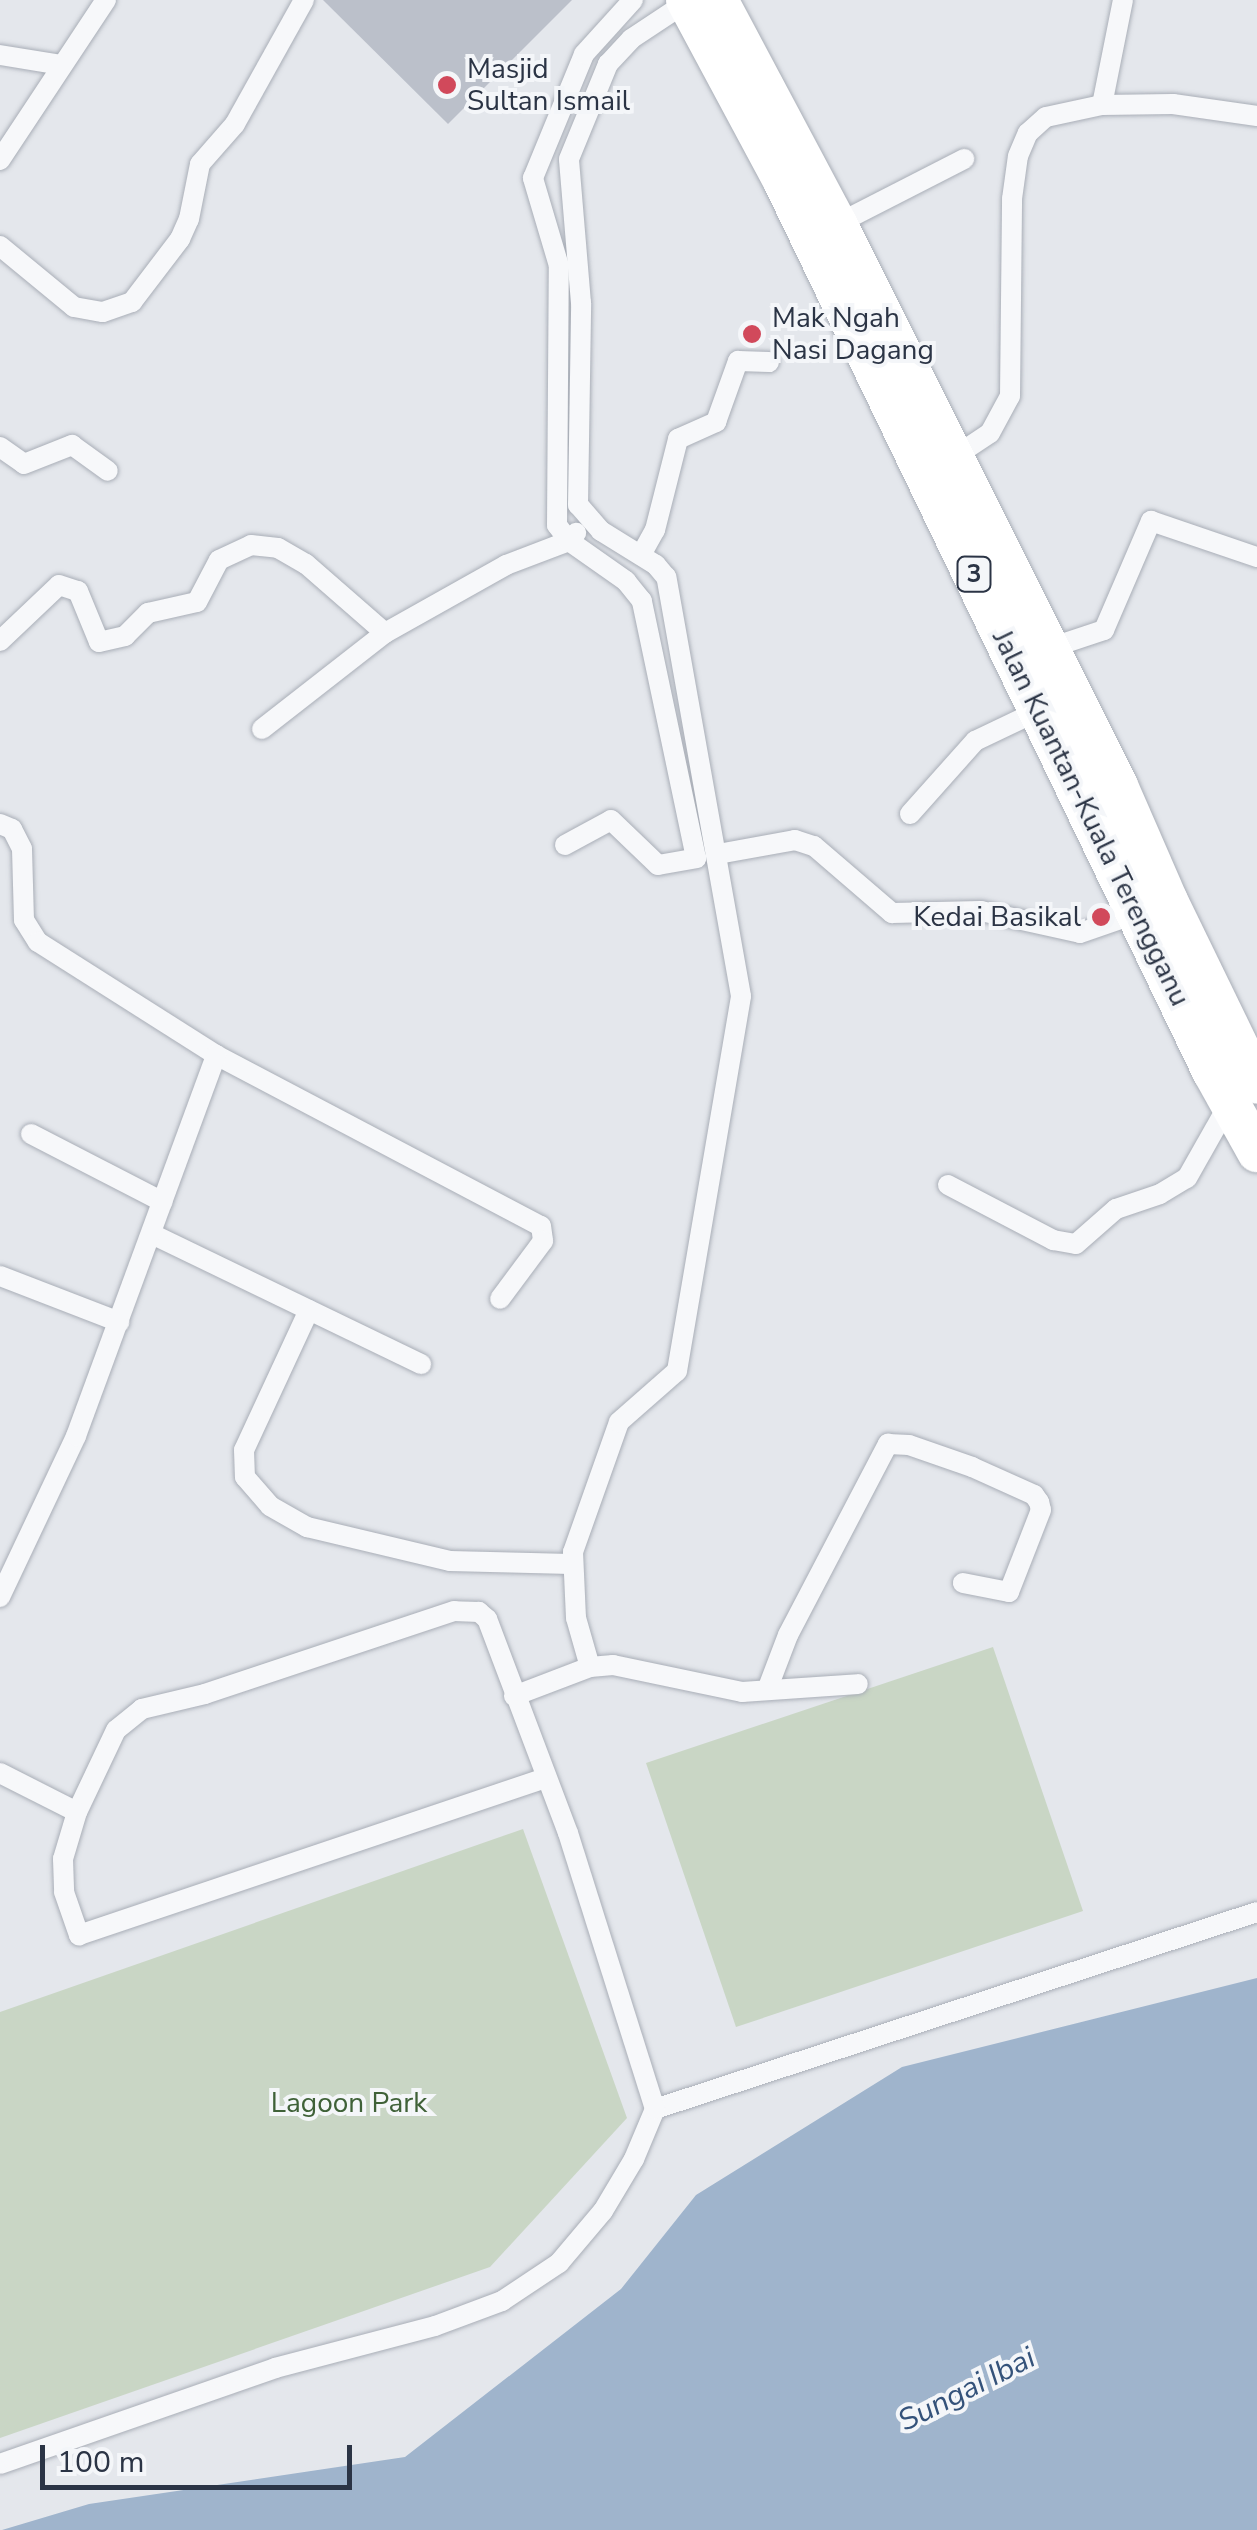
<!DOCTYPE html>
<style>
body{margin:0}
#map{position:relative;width:1257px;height:2530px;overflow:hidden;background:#e4e7ec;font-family:"Nunito Sans",sans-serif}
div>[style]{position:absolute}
.green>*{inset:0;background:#c9d6c5}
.water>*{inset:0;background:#9fb4cc}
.building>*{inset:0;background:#bbc0ca}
.roads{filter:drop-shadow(0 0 2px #a9aeb7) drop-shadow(0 0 2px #a9aeb7)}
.street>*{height:20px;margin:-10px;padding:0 10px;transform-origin:10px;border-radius:10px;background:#f7f8fa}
.highway>*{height:40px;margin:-20px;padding:0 20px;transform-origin:20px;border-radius:20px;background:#fff}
.dots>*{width:28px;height:28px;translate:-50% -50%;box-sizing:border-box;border:5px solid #f4f6f9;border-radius:50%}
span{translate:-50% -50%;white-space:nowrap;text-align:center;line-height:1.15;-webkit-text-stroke:8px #f4f6f9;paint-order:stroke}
.shield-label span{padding:2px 8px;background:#f4f6f9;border:2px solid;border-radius:8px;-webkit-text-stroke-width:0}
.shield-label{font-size:25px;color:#2b3445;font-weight:700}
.poi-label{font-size:28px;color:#2b3445}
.left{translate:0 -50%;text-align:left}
.right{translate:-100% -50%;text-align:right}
.street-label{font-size:28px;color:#2b3445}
.park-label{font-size:28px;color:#3f6138}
.water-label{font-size:30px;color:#34527a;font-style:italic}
.scale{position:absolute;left:40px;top:2445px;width:312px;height:45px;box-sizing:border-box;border:5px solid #2b3445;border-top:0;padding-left:12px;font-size:30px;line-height:35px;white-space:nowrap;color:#2b3445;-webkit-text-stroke:8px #f4f6f9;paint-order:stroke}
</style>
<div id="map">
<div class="green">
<i style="clip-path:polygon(993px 1647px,1083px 1911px,736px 2027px,646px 1763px)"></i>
<i style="clip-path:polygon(523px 1829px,627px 2118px,490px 2267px,0 2438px,0 2012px)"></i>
</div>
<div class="water">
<i style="clip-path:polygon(1257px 1978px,1257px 2530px,2px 2530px,89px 2504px,405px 2457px,621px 2289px,696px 2195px,902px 2067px)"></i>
</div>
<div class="building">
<i style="clip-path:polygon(323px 0,572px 0,448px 124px)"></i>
</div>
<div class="roads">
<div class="street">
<i style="left:0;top:55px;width:63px;rotate:9.2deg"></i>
<i style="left:1102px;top:105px;width:71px;rotate:-0.8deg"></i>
<i style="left:1173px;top:104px;width:85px;rotate:8.1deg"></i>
<i style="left:0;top:160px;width:192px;rotate:-56.5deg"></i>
<i style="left:837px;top:224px;width:143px;rotate:-27.1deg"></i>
<i style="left:0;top:246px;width:96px;rotate:39.5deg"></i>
<i style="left:74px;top:307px;width:29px;rotate:10deg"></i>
<i style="left:103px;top:312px;width:31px;rotate:-19deg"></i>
<i style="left:132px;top:302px;width:79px;rotate:-52.7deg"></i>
<i style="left:180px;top:239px;width:22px;rotate:-66deg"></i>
<i style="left:189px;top:219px;width:56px;rotate:-78.7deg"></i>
<i style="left:200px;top:164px;width:53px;rotate:-48.8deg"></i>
<i style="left:235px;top:124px;width:142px;rotate:-60.9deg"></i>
<i style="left:0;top:447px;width:29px;rotate:35deg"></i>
<i style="left:24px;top:464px;width:52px;rotate:-21.6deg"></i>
<i style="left:72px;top:445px;width:44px;rotate:35.8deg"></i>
<i style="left:954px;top:457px;width:43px;rotate:-33.7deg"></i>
<i style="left:990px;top:433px;width:42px;rotate:-61.6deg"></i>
<i style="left:1010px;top:396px;width:197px;rotate:-89.4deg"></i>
<i style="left:1012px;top:199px;width:43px;rotate:-82.1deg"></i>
<i style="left:1018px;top:156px;width:25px;rotate:-67deg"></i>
<i style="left:1028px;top:133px;width:24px;rotate:-42deg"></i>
<i style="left:1046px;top:117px;width:57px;rotate:-12.1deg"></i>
<i style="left:1102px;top:105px;width:107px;rotate:-78.7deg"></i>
<i style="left:641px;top:555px;width:29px;rotate:-61deg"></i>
<i style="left:655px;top:530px;width:94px;rotate:-75.8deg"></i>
<i style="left:678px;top:439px;width:42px;rotate:-24.1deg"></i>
<i style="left:716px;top:422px;width:65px;rotate:-70.2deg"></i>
<i style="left:738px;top:361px;width:31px;rotate:2deg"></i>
<i style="left:0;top:641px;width:81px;rotate:-43.5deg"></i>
<i style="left:59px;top:585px;width:20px;rotate:18deg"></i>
<i style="left:78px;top:591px;width:55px;rotate:67.6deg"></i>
<i style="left:99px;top:642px;width:27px;rotate:-13deg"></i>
<i style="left:125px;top:636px;width:33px;rotate:-45deg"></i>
<i style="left:148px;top:613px;width:50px;rotate:-12.7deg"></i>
<i style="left:197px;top:602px;width:47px;rotate:-62.4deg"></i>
<i style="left:219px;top:560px;width:35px;rotate:-25deg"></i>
<i style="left:251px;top:545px;width:27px;rotate:6deg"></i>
<i style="left:278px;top:548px;width:32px;rotate:30deg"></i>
<i style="left:306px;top:564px;width:105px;rotate:41.1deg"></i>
<i style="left:1050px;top:648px;width:57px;rotate:-18.4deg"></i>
<i style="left:1104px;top:630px;width:119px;rotate:-66.7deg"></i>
<i style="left:1151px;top:521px;width:112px;rotate:18.8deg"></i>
<i style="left:262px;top:729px;width:156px;rotate:-38deg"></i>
<i style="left:385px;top:633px;width:139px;rotate:-29.3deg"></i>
<i style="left:506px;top:565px;width:67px;rotate:-20.9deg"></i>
<i style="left:569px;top:541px;width:11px;rotate:-49deg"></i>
<i style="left:910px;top:814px;width:98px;rotate:-48.3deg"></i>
<i style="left:975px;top:741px;width:72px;rotate:-25.5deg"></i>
<i style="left:0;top:824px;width:13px;rotate:23deg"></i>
<i style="left:12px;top:829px;width:22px;rotate:63deg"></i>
<i style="left:22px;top:849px;width:71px;rotate:88.4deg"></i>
<i style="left:24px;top:920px;width:26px;rotate:58deg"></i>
<i style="left:38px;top:942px;width:211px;rotate:32.4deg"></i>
<i style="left:216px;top:1055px;width:367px;rotate:27.8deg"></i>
<i style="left:541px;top:1226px;width:15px;rotate:82deg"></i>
<i style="left:543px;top:1241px;width:72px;rotate:126.6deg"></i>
<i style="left:565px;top:845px;width:52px;rotate:-28.5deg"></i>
<i style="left:611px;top:820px;width:65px;rotate:43.8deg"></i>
<i style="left:658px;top:865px;width:39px;rotate:-10deg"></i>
<i style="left:696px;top:858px;width:263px;rotate:-101.9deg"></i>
<i style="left:642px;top:601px;width:26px;rotate:-129deg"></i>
<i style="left:626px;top:581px;width:70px;rotate:-144.9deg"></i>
<i style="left:569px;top:541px;width:20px;rotate:-127deg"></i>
<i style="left:557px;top:525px;width:259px;rotate:-89.6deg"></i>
<i style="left:559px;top:266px;width:92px;rotate:-106.5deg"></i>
<i style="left:533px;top:178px;width:134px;rotate:-67.6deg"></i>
<i style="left:584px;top:54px;width:73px;rotate:-47.8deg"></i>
<i style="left:718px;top:854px;width:78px;rotate:-10.3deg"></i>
<i style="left:795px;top:840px;width:20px;rotate:18deg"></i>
<i style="left:814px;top:846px;width:103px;rotate:40.7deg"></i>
<i style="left:892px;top:913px;width:89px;rotate:-1.3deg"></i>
<i style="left:981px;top:911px;width:101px;rotate:12.5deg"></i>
<i style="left:1080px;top:933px;width:61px;rotate:-19deg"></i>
<i style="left:31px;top:1134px;width:148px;rotate:27.3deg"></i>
<i style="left:948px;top:1185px;width:119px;rotate:27.6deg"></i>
<i style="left:1053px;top:1240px;width:23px;rotate:10deg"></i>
<i style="left:1076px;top:1244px;width:53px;rotate:-41.2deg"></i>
<i style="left:1116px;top:1209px;width:46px;rotate:-18.8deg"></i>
<i style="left:1160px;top:1194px;width:31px;rotate:-31deg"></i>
<i style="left:1187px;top:1178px;width:87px;rotate:-60.5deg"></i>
<i style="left:152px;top:1234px;width:299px;rotate:25.8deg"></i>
<i style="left:0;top:1276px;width:128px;rotate:21.1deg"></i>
<i style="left:309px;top:1310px;width:154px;rotate:114.9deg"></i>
<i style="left:244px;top:1450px;width:27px;rotate:88deg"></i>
<i style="left:245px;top:1477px;width:38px;rotate:49deg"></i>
<i style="left:270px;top:1506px;width:43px;rotate:29.6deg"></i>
<i style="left:307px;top:1527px;width:147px;rotate:13.4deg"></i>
<i style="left:450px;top:1561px;width:121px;rotate:1.4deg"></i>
<i style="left:0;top:1597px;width:178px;rotate:-64.7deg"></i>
<i style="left:76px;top:1436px;width:406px;rotate:-69.8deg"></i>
<i style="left:590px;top:1667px;width:51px;rotate:-105.9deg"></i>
<i style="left:576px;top:1618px;width:66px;rotate:-92.6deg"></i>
<i style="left:573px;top:1552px;width:138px;rotate:-70.5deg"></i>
<i style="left:619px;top:1422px;width:77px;rotate:-41.3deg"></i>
<i style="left:677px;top:1371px;width:380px;rotate:-80.3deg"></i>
<i style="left:741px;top:996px;width:426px;rotate:-100.1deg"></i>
<i style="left:666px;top:577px;width:16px;rotate:-130deg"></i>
<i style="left:656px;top:565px;width:65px;rotate:-148.3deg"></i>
<i style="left:601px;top:531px;width:35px;rotate:-131deg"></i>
<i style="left:578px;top:505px;width:202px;rotate:-89.1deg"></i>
<i style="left:581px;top:303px;width:144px;rotate:-94.8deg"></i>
<i style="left:569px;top:159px;width:103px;rotate:-67.7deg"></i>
<i style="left:608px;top:64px;width:34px;rotate:-47deg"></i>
<i style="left:631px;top:39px;width:67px;rotate:-33.5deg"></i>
<i style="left:767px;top:1690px;width:59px;rotate:-69.1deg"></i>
<i style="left:788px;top:1635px;width:216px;rotate:-62.4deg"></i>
<i style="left:888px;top:1444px;width:21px;rotate:3deg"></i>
<i style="left:909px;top:1445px;width:67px;rotate:19.2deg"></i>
<i style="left:972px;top:1467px;width:68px;rotate:24.3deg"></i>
<i style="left:1034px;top:1495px;width:9px;rotate:54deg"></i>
<i style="left:1039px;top:1502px;width:8px;rotate:76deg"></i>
<i style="left:1041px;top:1510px;width:88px;rotate:111.3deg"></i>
<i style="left:1009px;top:1592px;width:47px;rotate:-168.9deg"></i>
<i style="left:514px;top:1696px;width:81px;rotate:-20.9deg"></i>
<i style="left:590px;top:1667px;width:23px;rotate:-5deg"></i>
<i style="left:613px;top:1665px;width:132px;rotate:11.8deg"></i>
<i style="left:742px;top:1692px;width:116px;rotate:-3.9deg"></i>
<i style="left:0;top:1773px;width:86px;rotate:26.9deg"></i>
<i style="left:655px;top:2109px;width:633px;rotate:-18.12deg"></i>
<i style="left:0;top:2464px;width:291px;rotate:-19.2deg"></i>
<i style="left:275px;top:2368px;width:165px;rotate:-14.7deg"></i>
<i style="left:435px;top:2326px;width:72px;rotate:-20.5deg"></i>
<i style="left:502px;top:2301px;width:69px;rotate:-33.7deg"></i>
<i style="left:559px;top:2263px;width:68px;rotate:-49.8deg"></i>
<i style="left:603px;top:2211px;width:61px;rotate:-59.2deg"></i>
<i style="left:634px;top:2159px;width:54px;rotate:-67.2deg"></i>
<i style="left:655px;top:2109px;width:289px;rotate:-107.5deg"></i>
<i style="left:568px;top:1833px;width:229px;rotate:-110.7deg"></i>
<i style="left:487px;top:1619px;width:11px;rotate:-139deg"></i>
<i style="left:479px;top:1612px;width:25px;rotate:-178deg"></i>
<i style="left:454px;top:1611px;width:262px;rotate:161.6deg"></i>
<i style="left:205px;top:1694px;width:65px;rotate:166.6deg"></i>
<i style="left:142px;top:1709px;width:33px;rotate:141deg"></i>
<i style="left:116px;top:1730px;width:91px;rotate:115.4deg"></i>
<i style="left:77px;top:1812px;width:49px;rotate:106.6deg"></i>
<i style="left:63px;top:1859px;width:33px;rotate:88deg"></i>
<i style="left:64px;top:1892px;width:46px;rotate:70.8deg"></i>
<i style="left:79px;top:1935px;width:493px;rotate:-18.6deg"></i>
</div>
<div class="highway">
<i style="left:686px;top:0;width:208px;rotate:61.8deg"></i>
<i style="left:784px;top:183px;width:986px;rotate:64.27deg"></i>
<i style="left:1212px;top:1071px;width:93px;rotate:60.9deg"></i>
<i style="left:718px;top:0;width:254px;rotate:62deg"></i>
<i style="left:837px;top:224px;width:628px;rotate:63.43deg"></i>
<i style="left:1118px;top:786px;width:125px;rotate:66.5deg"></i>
<i style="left:1168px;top:901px;width:203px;rotate:64.1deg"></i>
</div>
</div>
<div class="dots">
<i style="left:447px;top:85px;background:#d1495b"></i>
<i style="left:752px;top:334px;background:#d1495b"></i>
<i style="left:1101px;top:917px;background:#d1495b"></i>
</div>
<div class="shield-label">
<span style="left:974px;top:574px">3</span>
</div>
<div class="poi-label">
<span class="left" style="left:467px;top:85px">Masjid<br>Sultan Ismail</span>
<span class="left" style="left:772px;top:334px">Mak Ngah<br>Nasi Dagang</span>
<span class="right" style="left:1081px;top:917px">Kedai Basikal</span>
</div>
<div class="street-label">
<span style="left:1091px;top:818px;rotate:64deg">Jalan Kuantan-Kuala Terengganu</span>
</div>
<div class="park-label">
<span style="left:349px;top:2103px">Lagoon Park</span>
</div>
<div class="water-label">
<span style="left:967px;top:2390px;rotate:-27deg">Sungai Ibai</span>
</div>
<div class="scale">100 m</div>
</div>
